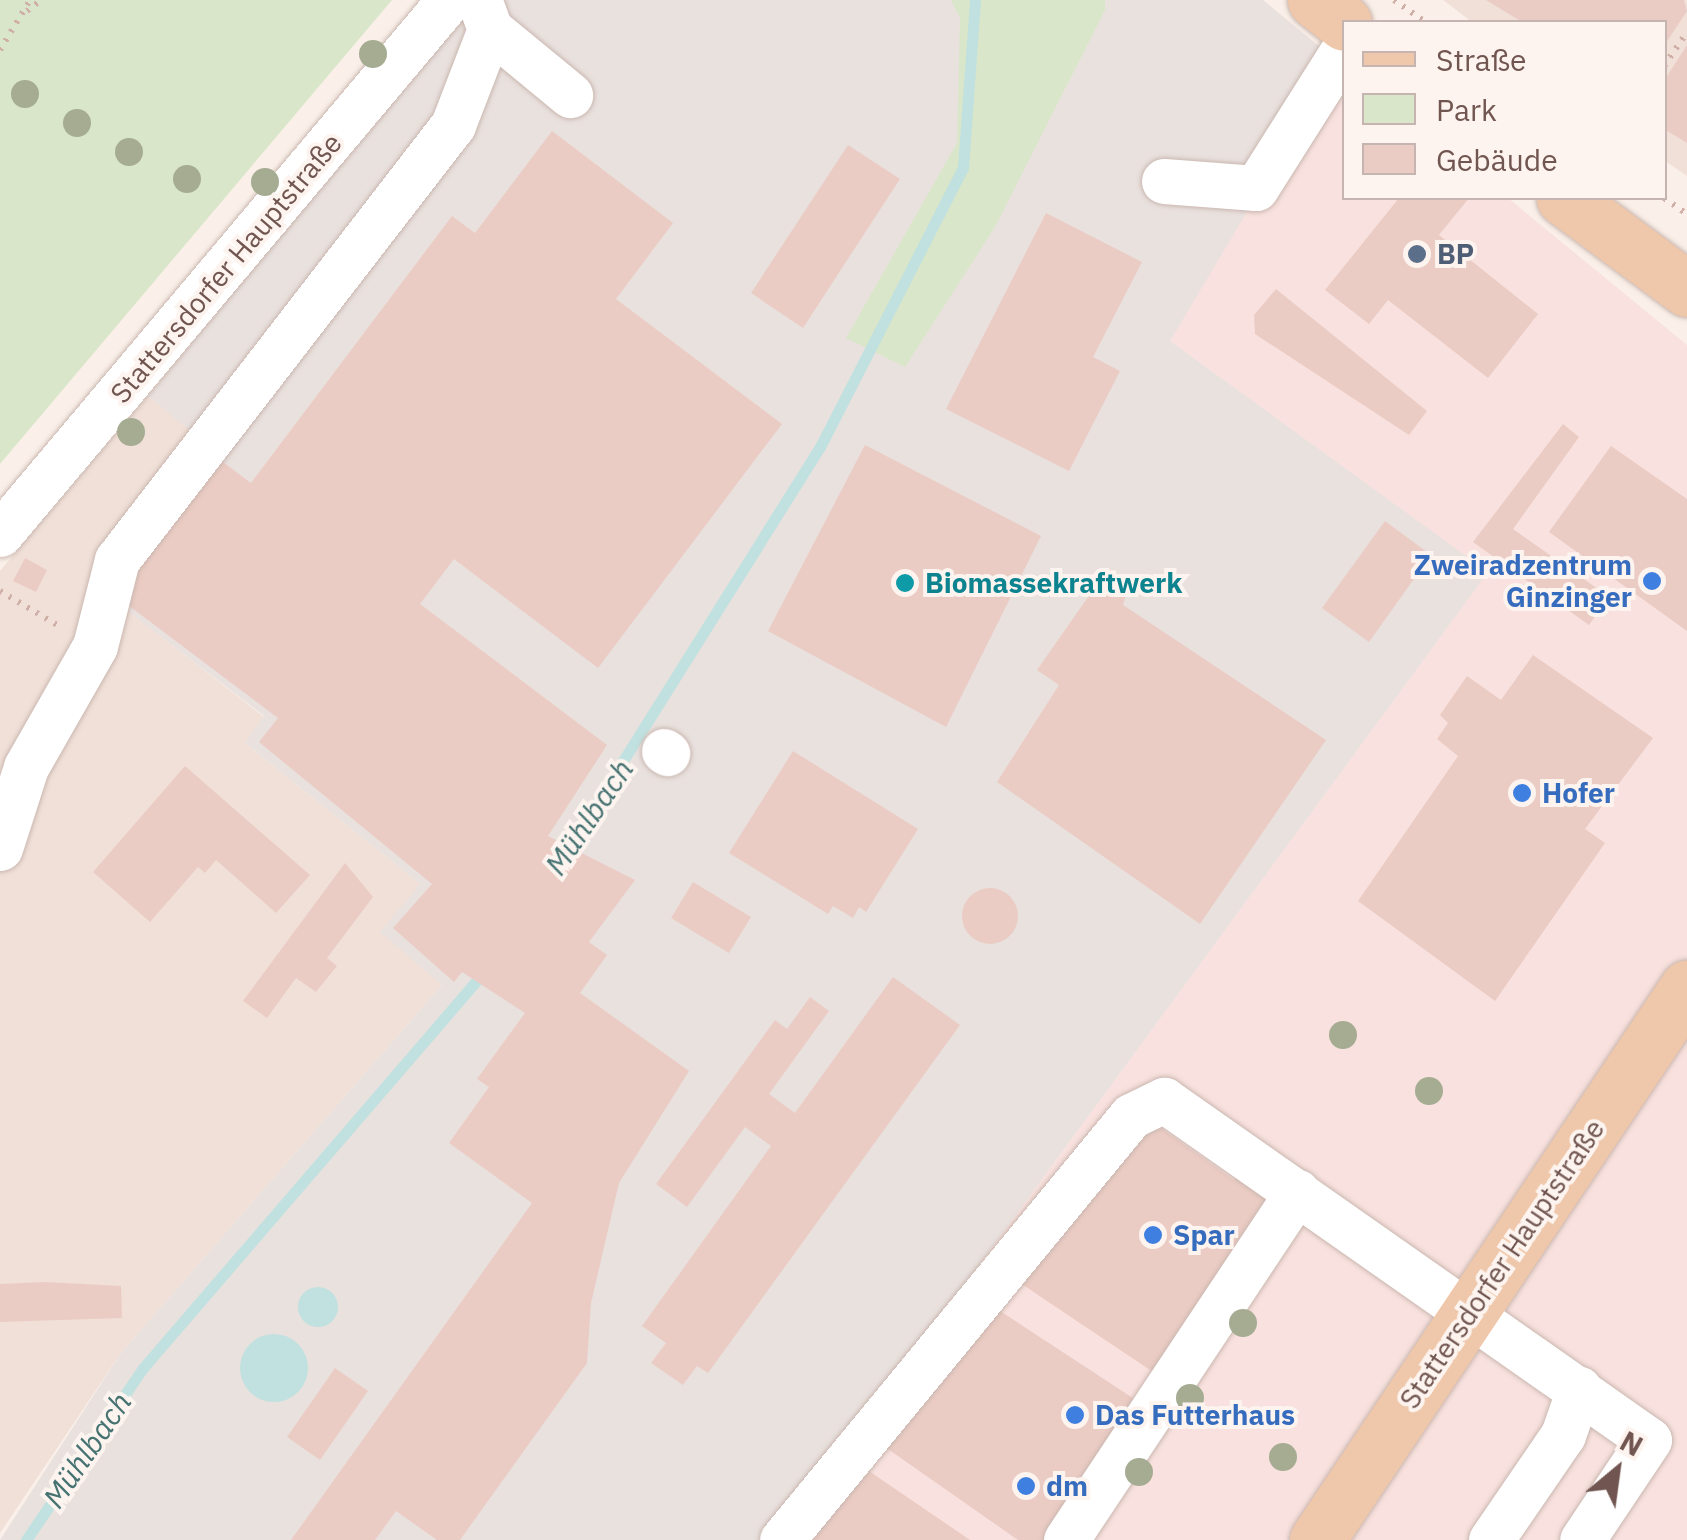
<!DOCTYPE html>
<meta charset="utf-8">
<style>
body{margin:0}
#map{position:relative;width:1687px;height:1540px;overflow:hidden;background:#faf0e9;font-family:"IBM Plex Sans",sans-serif}
div>[style]{position:absolute}
.residential>*{inset:0;background:#f0e0d8}
.commercial>*{inset:0;background:#f8e1de}
.industrial>*{inset:0;background:#e9e1de}
.green>*{inset:0;background:#dae6c9}
.water>*{inset:0;background:#c0e1df}
.round{border-radius:50%}
.stream>*{height:11px;margin:-5.5px;padding:0 5.5px;transform-origin:5.5px;border-radius:5.5px;background:#c0e1df}
.building>*{inset:0;background:#ebccc4}
.path>*{height:6px;margin-top:-3px;transform-origin:0;background:repeating-linear-gradient(90deg,#d0afa7 0 2.5px,transparent 0 10.5px)}
.roads{filter:drop-shadow(0 0 2px #cab7b0) drop-shadow(0 0 2px #cab7b0)}
.minor>*{height:45px;margin:-22.5px;padding:0 22.5px;transform-origin:22.5px;border-radius:22.5px;background:#fff}
.major>*{height:55px;margin:-27.5px;padding:0 27.5px;transform-origin:27.5px;border-radius:27.5px;background:#efc7aa}
.trees>*{width:28px;height:28px;margin:-14px;border-radius:50%;background:#a5ac92}
.dots>*{width:28px;height:28px;translate:-50% -50%;box-sizing:border-box;border:5px solid #fdf4ef;border-radius:50%}
span{translate:-50% -50%;white-space:nowrap;text-align:center;line-height:1.15;-webkit-text-stroke:8px #fdf4ef;paint-order:stroke}
.service-label{font-size:28px;color:#4e5e75;font-weight:700}
.left{translate:0 -50%;text-align:left}
.street-label{font-size:28px;color:#715550}
.shop-label{font-size:28px;color:#366cbe;font-weight:700}
.right{translate:-100% -50%;text-align:right}
.culture-label{font-size:28px;color:#0d838f;font-weight:700}
.water-label{font-size:30px;color:#467372;font-style:italic}
.legend{position:absolute;left:1342px;top:20px;width:325px;height:180px;box-sizing:border-box;background:#fdf4ef;border:2px solid #c5b4af;margin:0;padding:12px 18px;list-style:none;font-size:30px;color:#715550}
.legend li{display:flex;align-items:center;gap:20px;height:50px}
.legend b{width:50px;border:2px solid #c5b4af}
.north{position:absolute;left:1567px;top:1420px;width:100px;height:100px;-webkit-text-stroke:8px #fdf4ef;paint-order:stroke;rotate:29deg;font-size:28px;font-weight:700;line-height:40px;text-align:center;color:#715550}
.north::after{content:'';display:block;margin:auto;width:35px;height:45px;background:#715550;clip-path:polygon(50% 0,100% 100%,50% 72%,0 100%)}
</style>
<div id="map">
<div class="residential">
<i style="clip-path:polygon(1443px 0,1687px 0,1687px 176px,1665px 161px,1664px 22px,1472px 22px)"></i>
<i style="clip-path:polygon(148px 396px,217px 451px,110px 597px,264px 717px,245px 743px,420px 884px,442px 985px,121px 1353px,0 1533px,0 571px)"></i>
</div>
<div class="commercial">
<i style="clip-path:polygon(1326px 53px,1344px 67px,1344px 198px,1508px 198px,1687px 345px,1687px 1540px,777px 1540px,1487px 573px,1170px 341px)"></i>
</div>
<div class="industrial">
<i style="clip-path:polygon(474px 0,1263px 0,1337px 61px,1170px 341px,1488px 572px,777px 1540px,0 1540px,121px 1353px,442px 985px,380px 932px,420px 884px,245px 743px,264px 716px,109px 597px,216px 452px,148px 396px)"></i>
</div>
<div class="green">
<i style="clip-path:polygon(0 0,392px 0,0 464px)"></i>
<i style="clip-path:polygon(951px 0,1105px 0,1105px 10px,995px 227px,905px 367px,846px 338px,957px 143px,960px 18px)"></i>
</div>
<div class="water">
<i class="round" style="left:298px;top:1287px;width:40px;height:40px"></i>
<i class="round" style="left:240px;top:1334px;width:68px;height:68px"></i>
</div>
<div class="stream">
<i style="left:562px;top:858px;width:485px;rotate:-57.9deg"></i>
<i style="left:820px;top:447px;width:314px;rotate:-62.9deg"></i>
<i style="left:963px;top:168px;width:168px;rotate:-85.9deg"></i>
<i style="left:26px;top:1540px;width:208px;rotate:-55.8deg"></i>
<i style="left:143px;top:1368px;width:523px;rotate:-49.27deg"></i>
</div>
<div class="building">
<i style="clip-path:polygon(1486px 0,1684px 0,1687px 11px,1664px 46px,1664px 22px,1522px 22px)"></i>
<i style="clip-path:polygon(1687px 45px,1687px 143px,1664px 129px,1664px 81px)"></i>
<i style="clip-path:polygon(552px 131px,673px 223px,616px 299px,782px 424px,598px 668px,454px 559px,420px 604px,607px 745px,548px 836px,635px 880px,589px 942px,607px 955px,580px 993px,689px 1071px,619px 1183px,591px 1303px,587px 1363px,460px 1540px,437px 1540px,396px 1511px,375px 1540px,291px 1540px,532px 1203px,449px 1143px,489px 1087px,477px 1079px,525px 1013px,462px 972px,454px 982px,393px 928px,432px 884px,259px 742px,278px 718px,116px 596px,219px 459px,251px 483px,452px 216px,475px 233px)"></i>
<i style="clip-path:polygon(848px 145px,900px 179px,803px 328px,751px 293px)"></i>
<i style="clip-path:polygon(1399px 198px,1469px 198px,1439px 235px,1538px 314px,1488px 378px,1388px 300px,1369px 324px,1325px 290px)"></i>
<i style="clip-path:polygon(1046px 213px,1142px 262px,1093px 357px,1120px 371px,1069px 471px,946px 409px)"></i>
<i style="clip-path:polygon(1276px 289px,1427px 411px,1409px 435px,1255px 334px,1254px 315px)"></i>
<i style="clip-path:polygon(1563px 424px,1579px 437px,1513px 529px,1609px 597px,1589px 625px,1473px 542px)"></i>
<i style="clip-path:polygon(865px 445px,1041px 536px,946px 727px,768px 631px)"></i>
<i style="clip-path:polygon(1611px 446px,1687px 499px,1687px 631px,1549px 532px)"></i>
<i style="clip-path:polygon(1385px 521px,1431px 555px,1369px 642px,1322px 608px)"></i>
<i style="clip-path:polygon(25px 558px,47px 570px,36px 592px,13px 581px)"></i>
<i style="clip-path:polygon(1102px 577px,1126px 595px,1123px 605px,1326px 740px,1200px 924px,997px 782px,1059px 685px,1037px 670px)"></i>
<i style="clip-path:polygon(1533px 655px,1653px 738px,1585px 829px,1605px 843px,1495px 1001px,1358px 901px,1458px 756px,1437px 739px,1448px 723px,1440px 715px,1467px 676px,1501px 700px)"></i>
<i style="clip-path:polygon(793px 751px,918px 829px,866px 912px,859px 907px,853px 918px,833px 906px,828px 914px,729px 853px)"></i>
<i style="clip-path:polygon(185px 766px,310px 875px,276px 913px,216px 860px,205px 873px,198px 867px,150px 922px,93px 872px)"></i>
<i style="clip-path:polygon(345px 863px,373px 897px,327px 958px,337px 966px,316px 992px,296px 978px,267px 1018px,243px 1001px)"></i>
<i style="clip-path:polygon(693px 882px,751px 917px,729px 953px,671px 918px)"></i>
<i class="round" style="left:962px;top:888px;width:56px;height:56px"></i>
<i style="clip-path:polygon(893px 977px,960px 1025px,708px 1373px,697px 1366px,683px 1385px,651px 1363px,666px 1343px,642px 1326px,771px 1146px,745px 1127px,687px 1207px,656px 1184px,775px 1020px,787px 1029px,810px 997px,829px 1011px,769px 1094px,795px 1113px)"></i>
<i style="clip-path:polygon(1158px 1126px,1234px 1180px,1247px 1165px,1286px 1191px,1159px 1376px,1014px 1279px,1128px 1140px)"></i>
<i style="clip-path:polygon(45px 1282px,121px 1286px,122px 1318px,0 1322px,0 1284px)"></i>
<i style="clip-path:polygon(994px 1307px,1139px 1402px,1047px 1540px,1018px 1540px,875px 1440px)"></i>
<i style="clip-path:polygon(335px 1368px,368px 1391px,320px 1460px,287px 1437px)"></i>
<i style="clip-path:polygon(863px 1467px,970px 1540px,813px 1540px)"></i>
</div>
<div class="path">
<i style="left:1394px;top:0;width:38px;rotate:35deg"></i>
<i style="left:27px;top:11px;width:18px;rotate:-38deg"></i>
<i style="left:0;top:50px;width:58px;rotate:-59deg"></i>
<i style="left:1664px;top:66px;width:41px;rotate:-55.9deg"></i>
<i style="left:1664px;top:198px;width:28px;rotate:35deg"></i>
<i style="left:0;top:591px;width:69px;rotate:30.7deg"></i>
</div>
<div class="roads">
<div class="minor">
<i style="left:480px;top:2px;width:29px;rotate:70deg"></i>
<i style="left:490px;top:29px;width:104px;rotate:39.5deg"></i>
<i style="left:1164px;top:181px;width:92px;rotate:4.4deg"></i>
<i style="left:1256px;top:188px;width:165px;rotate:-57.7deg"></i>
<i style="left:0;top:534px;width:698px;rotate:-49.94deg"></i>
<i style="left:664px;top:751px;width:4px;rotate:34deg"></i>
<i style="left:0;top:848px;width:85px;rotate:-72.2deg"></i>
<i style="left:26px;top:767px;width:139px;rotate:-60.3deg"></i>
<i style="left:95px;top:646px;width:89px;rotate:-75.7deg"></i>
<i style="left:117px;top:560px;width:550px;rotate:-52.32deg"></i>
<i style="left:453px;top:125px;width:103px;rotate:-68.9deg"></i>
<i style="left:782px;top:1540px;width:549px;rotate:-50.54deg"></i>
<i style="left:1131px;top:1116px;width:37px;rotate:-26deg"></i>
<i style="left:1164px;top:1100px;width:592px;rotate:35.03deg"></i>
<i style="left:1649px;top:1440px;width:120px;rotate:123.8deg"></i>
<i style="left:1066px;top:1540px;width:418px;rotate:-56.4deg"></i>
<i style="left:1491px;top:1540px;width:127px;rotate:-55.6deg"></i>
<i style="left:1563px;top:1435px;width:49px;rotate:-70.8deg"></i>
</div>
<div class="major">
<i style="left:1315px;top:0;width:37px;rotate:38deg"></i>
<i style="left:1564px;top:198px;width:153px;rotate:36.5deg"></i>
<i style="left:1317px;top:1540px;width:665px;rotate:-56.17deg"></i>
</div>
</div>
<div class="trees">
<i style="left:373px;top:54px"></i>
<i style="left:25px;top:94px"></i>
<i style="left:77px;top:123px"></i>
<i style="left:129px;top:152px"></i>
<i style="left:187px;top:179px"></i>
<i style="left:265px;top:182px"></i>
<i style="left:131px;top:432px"></i>
<i style="left:1343px;top:1035px"></i>
<i style="left:1429px;top:1091px"></i>
<i style="left:1243px;top:1323px"></i>
<i style="left:1190px;top:1398px"></i>
<i style="left:1283px;top:1457px"></i>
<i style="left:1139px;top:1472px"></i>
</div>
<div class="dots">
<i style="left:1417px;top:254px;background:#5c6f8a"></i>
<i style="left:1652px;top:581px;background:#3f7fe0"></i>
<i style="left:905px;top:583px;background:#0f9aa8"></i>
<i style="left:1522px;top:793px;background:#3f7fe0"></i>
<i style="left:1153px;top:1235px;background:#3f7fe0"></i>
<i style="left:1075px;top:1415px;background:#3f7fe0"></i>
<i style="left:1026px;top:1486px;background:#3f7fe0"></i>
</div>
<div class="service-label">
<span class="left" style="left:1437px;top:254px">BP</span>
</div>
<div class="street-label">
<span style="left:226px;top:268px;rotate:-50deg">Stattersdorfer Hauptstraße</span>
<span style="left:1502px;top:1264px;rotate:-56deg">Stattersdorfer Hauptstraße</span>
</div>
<div class="shop-label">
<span class="right" style="left:1632px;top:581px">Zweiradzentrum<br>Ginzinger</span>
<span class="left" style="left:1542px;top:793px">Hofer</span>
<span class="left" style="left:1173px;top:1235px">Spar</span>
<span class="left" style="left:1095px;top:1415px">Das Futterhaus</span>
<span class="left" style="left:1046px;top:1486px">dm</span>
</div>
<div class="culture-label">
<span class="left" style="left:925px;top:583px">Biomassekraftwerk</span>
</div>
<div class="water-label">
<span style="left:589px;top:817px;rotate:-56deg">Mühlbach</span>
<span style="left:87px;top:1450px;rotate:-56deg">Mühlbach</span>
</div>
<ul class="legend">
<li><b style="height:12px;background:#efc7aa"></b>Straße</li>
<li><b style="height:28px;background:#dae6c9"></b>Park</li>
<li><b style="height:28px;background:#ebccc4"></b>Gebäude</li>
</ul>
<div class="north">N</div>
</div>
